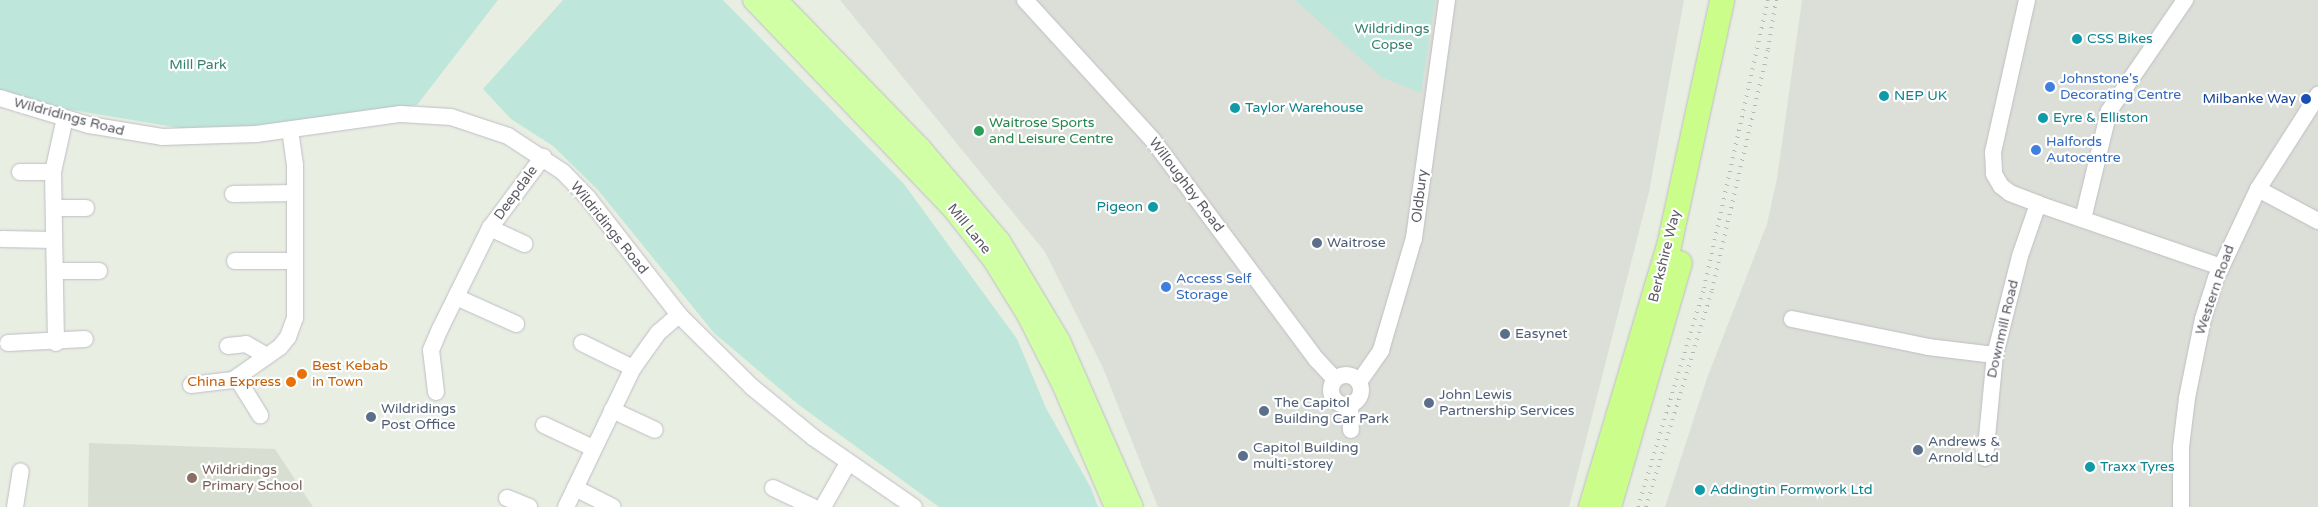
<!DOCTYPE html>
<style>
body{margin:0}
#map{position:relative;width:2318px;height:507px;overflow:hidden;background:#e9eee3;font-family:"Varela Round",sans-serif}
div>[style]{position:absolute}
.industrial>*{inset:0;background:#dcdfd7}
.education>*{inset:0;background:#d8ded1}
.green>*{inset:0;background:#bfe6da}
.roads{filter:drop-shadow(0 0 1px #bfbdc4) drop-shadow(0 0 1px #bfbdc4)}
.minor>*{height:16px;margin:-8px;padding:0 8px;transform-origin:8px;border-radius:8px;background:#fff}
.minor>.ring{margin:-8px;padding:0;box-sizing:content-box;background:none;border:16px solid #fff;border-radius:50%}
.major>*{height:20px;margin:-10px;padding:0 10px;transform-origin:10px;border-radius:10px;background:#d0ffa6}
.highway>*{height:24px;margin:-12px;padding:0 12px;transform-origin:12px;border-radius:12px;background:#cbfd8a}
.rail>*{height:4px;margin-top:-2px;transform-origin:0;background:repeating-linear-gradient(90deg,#b6b6b7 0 1px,transparent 0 7px)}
.dots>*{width:14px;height:14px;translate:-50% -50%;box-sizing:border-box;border:2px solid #fff;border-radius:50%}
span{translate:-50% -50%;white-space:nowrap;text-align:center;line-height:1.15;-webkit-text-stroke:4.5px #fff;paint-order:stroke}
.park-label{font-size:14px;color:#33826d}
.culture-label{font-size:14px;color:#0d838f}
.left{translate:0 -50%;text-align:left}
.right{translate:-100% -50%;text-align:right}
.shop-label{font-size:14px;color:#366cbe}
.transit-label{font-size:14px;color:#164399}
.street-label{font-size:14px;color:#5d5b64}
.leisure-label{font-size:14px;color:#27864d}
.service-label{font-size:14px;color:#4e5e75}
.food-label{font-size:14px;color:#c56008}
.education-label{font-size:14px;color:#785e54}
</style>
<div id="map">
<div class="industrial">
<i style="clip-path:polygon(840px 0,1684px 0,1649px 192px,1569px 507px,1158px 507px,1103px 368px,1045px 252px)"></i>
<i style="clip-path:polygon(1802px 0,2318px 0,2318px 507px,1665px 507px,1707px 378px,1767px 224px,1777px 178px)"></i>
</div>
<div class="education">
<i style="clip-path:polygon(89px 443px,275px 449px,313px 507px,88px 507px)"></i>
</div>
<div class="green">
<i style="clip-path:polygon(0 0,498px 0,417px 105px,286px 124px,192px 130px,66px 109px,0 91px)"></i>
<i style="clip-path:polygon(563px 0,723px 0,904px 184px,1017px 339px,1046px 408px,1091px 488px,1098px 507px,939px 507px,799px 405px,714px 333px,598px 190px,553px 146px,511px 119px,483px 89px)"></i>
<i style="clip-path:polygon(1295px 0,1435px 0,1421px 93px,1381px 77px)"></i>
</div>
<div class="roads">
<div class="minor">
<i style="left:1025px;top:0;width:188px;rotate:47.6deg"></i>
<i style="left:1152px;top:139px;width:276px;rotate:53.3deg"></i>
<i style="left:1317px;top:360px;width:26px;rotate:47deg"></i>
<i style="left:2027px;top:0;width:156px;rotate:102.6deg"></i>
<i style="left:1993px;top:152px;width:22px;rotate:87deg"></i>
<i style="left:1994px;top:174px;width:14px;rotate:60deg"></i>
<i style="left:2001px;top:186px;width:11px;rotate:38deg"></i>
<i style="left:2010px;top:193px;width:30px;rotate:21deg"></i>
<i style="left:2038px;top:204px;width:194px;rotate:19deg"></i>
<i style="left:0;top:98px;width:93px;rotate:16.9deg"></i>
<i style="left:89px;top:125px;width:74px;rotate:9.3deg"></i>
<i style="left:162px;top:137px;width:94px;rotate:-1.8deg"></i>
<i style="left:256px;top:134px;width:146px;rotate:-7.9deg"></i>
<i style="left:401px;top:114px;width:50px;rotate:3.4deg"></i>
<i style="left:451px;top:117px;width:60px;rotate:18.4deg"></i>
<i style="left:508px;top:136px;width:66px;rotate:33.2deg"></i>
<i style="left:563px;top:172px;width:36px;rotate:46deg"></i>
<i style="left:588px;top:198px;width:148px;rotate:52.1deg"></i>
<i style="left:679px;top:315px;width:103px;rotate:44.6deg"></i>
<i style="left:752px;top:387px;width:80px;rotate:39.4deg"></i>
<i style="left:814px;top:438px;width:121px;rotate:34.6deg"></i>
<i style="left:20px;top:172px;width:33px"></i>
<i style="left:2258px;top:189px;width:68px;rotate:28.1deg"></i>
<i style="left:233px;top:194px;width:62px;rotate:-0.9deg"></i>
<i style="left:55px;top:208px;width:31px"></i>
<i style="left:2083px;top:219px;width:111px;rotate:-76.5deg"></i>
<i style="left:2109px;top:111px;width:135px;rotate:-55.6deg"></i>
<i style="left:490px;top:228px;width:38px;rotate:25deg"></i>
<i style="left:2px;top:239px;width:52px;rotate:1.1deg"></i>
<i style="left:235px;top:261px;width:60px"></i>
<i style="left:56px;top:271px;width:43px"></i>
<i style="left:456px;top:297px;width:66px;rotate:24.2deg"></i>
<i style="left:1792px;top:319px;width:139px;rotate:11.6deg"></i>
<i style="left:1928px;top:347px;width:67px;rotate:6.8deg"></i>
<i style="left:8px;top:343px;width:77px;rotate:-3deg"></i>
<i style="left:56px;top:343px;width:171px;rotate:-91deg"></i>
<i style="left:53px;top:172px;width:55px;rotate:-77.5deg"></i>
<i style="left:582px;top:343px;width:57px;rotate:26.1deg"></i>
<i style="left:228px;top:346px;width:18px;rotate:-6deg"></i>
<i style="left:246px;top:344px;width:24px;rotate:30deg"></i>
<i class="ring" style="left:1331px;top:375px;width:14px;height:14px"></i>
<i style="left:237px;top:378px;width:44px;rotate:58.1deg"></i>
<i style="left:1359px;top:382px;width:39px;rotate:-55deg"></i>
<i style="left:1381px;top:350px;width:117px;rotate:-73.6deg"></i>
<i style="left:1414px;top:238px;width:240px;rotate:-82.1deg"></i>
<i style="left:191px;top:385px;width:42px;rotate:-6.8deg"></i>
<i style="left:233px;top:380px;width:57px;rotate:-35.1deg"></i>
<i style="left:280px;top:347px;width:13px;rotate:-51deg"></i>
<i style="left:288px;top:337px;width:20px;rotate:-70deg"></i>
<i style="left:295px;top:318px;width:153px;rotate:-90deg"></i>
<i style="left:295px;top:165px;width:35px;rotate:-98deg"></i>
<i style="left:436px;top:392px;width:42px;rotate:-96.8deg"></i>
<i style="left:431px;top:350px;width:23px;rotate:-67deg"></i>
<i style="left:440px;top:329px;width:113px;rotate:-63.7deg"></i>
<i style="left:490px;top:228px;width:89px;rotate:-53.3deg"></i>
<i style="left:1350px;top:404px;width:26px;rotate:88deg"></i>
<i style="left:612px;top:410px;width:47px;rotate:24.9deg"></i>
<i style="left:544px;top:425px;width:54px;rotate:25.1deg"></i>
<i style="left:1985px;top:458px;width:103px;rotate:-84.5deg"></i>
<i style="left:1995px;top:355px;width:102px;rotate:-75.8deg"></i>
<i style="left:2020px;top:256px;width:55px;rotate:-70.9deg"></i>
<i style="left:575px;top:488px;width:42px;rotate:26.6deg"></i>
<i style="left:773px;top:488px;width:44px;rotate:25.4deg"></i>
<i style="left:507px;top:498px;width:24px;rotate:22deg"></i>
<i style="left:15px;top:507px;width:36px;rotate:-81deg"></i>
<i style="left:566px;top:507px;width:154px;rotate:-64.3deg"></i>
<i style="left:633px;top:368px;width:43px;rotate:-54.5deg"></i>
<i style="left:658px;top:333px;width:28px;rotate:-41deg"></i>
<i style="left:823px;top:507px;width:51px;rotate:-60.4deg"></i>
<i style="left:2181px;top:507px;width:60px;rotate:-90deg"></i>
<i style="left:2181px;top:447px;width:49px;rotate:-83deg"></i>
<i style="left:2187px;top:398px;width:81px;rotate:-78.6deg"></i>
<i style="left:2203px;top:319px;width:43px;rotate:-72.4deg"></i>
<i style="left:2216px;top:278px;width:98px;rotate:-64.7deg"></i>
<i style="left:2258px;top:189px;width:112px;rotate:-57.4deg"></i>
</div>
<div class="major">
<i style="left:753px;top:0;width:286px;rotate:46.3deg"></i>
<i style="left:951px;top:207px;width:68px;rotate:51.6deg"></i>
<i style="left:993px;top:260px;width:65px;rotate:58.3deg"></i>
<i style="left:1027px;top:315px;width:77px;rotate:63.1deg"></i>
<i style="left:1062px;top:384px;width:134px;rotate:66.7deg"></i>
<i style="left:777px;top:0;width:205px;rotate:45.8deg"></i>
<i style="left:920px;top:147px;width:123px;rotate:49.6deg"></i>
<i style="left:1000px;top:241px;width:117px;rotate:59deg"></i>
<i style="left:1060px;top:341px;width:181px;rotate:66.3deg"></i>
</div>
<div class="highway">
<i style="left:1591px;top:507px;width:272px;rotate:-73.4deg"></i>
<i style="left:1669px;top:246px;width:252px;rotate:-77.8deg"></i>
<i style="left:1609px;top:507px;width:254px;rotate:-73.8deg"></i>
</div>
</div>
<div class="rail">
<i style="left:1638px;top:507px;width:229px;rotate:-73.2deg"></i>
<i style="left:1704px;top:288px;width:295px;rotate:-77.5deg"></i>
<i style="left:1646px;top:507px;width:227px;rotate:-73.1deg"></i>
<i style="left:1712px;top:290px;width:247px;rotate:-76.9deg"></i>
<i style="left:1768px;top:49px;width:50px;rotate:-80.7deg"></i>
</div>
<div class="dots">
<i style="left:2077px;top:39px;background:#0f9aa8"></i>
<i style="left:2050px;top:87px;background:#3f7fe0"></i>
<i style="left:1884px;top:96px;background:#0f9aa8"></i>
<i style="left:2306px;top:99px;background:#1a4fb4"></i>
<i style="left:1235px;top:108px;background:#0f9aa8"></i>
<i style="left:2043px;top:118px;background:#0f9aa8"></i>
<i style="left:979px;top:131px;background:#2e9e5b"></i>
<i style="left:2036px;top:150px;background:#3f7fe0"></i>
<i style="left:1153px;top:207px;background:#0f9aa8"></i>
<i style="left:1317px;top:243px;background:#5c6f8a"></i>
<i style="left:1166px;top:287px;background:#3f7fe0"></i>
<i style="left:1505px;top:334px;background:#5c6f8a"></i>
<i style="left:302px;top:374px;background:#e8710a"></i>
<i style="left:291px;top:382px;background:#e8710a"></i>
<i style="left:1429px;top:403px;background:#5c6f8a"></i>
<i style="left:1264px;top:411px;background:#5c6f8a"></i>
<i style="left:371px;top:417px;background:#5c6f8a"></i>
<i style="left:1918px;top:450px;background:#5c6f8a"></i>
<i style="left:1243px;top:456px;background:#5c6f8a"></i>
<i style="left:2090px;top:467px;background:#0f9aa8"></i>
<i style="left:192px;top:478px;background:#8d6e63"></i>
<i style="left:1700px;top:490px;background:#0f9aa8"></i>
</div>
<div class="park-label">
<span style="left:1392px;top:37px">Wildridings<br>Copse</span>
<span style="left:198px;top:65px">Mill Park</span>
</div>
<div class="culture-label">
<span class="left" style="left:2087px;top:39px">CSS Bikes</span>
<span class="left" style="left:1894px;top:96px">NEP UK</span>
<span class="left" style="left:1245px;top:108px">Taylor Warehouse</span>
<span class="left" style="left:2053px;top:118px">Eyre &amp; Elliston</span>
<span class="right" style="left:1143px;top:207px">Pigeon</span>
<span class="left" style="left:2100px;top:467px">Traxx Tyres</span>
<span class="left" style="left:1710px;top:490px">Addingtin Formwork Ltd</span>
</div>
<div class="shop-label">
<span class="left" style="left:2060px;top:87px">Johnstone's<br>Decorating Centre</span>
<span class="left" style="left:2046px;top:150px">Halfords<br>Autocentre</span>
<span class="left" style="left:1176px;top:287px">Access Self<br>Storage</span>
</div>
<div class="transit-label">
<span class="right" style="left:2296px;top:99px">Milbanke Way</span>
</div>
<div class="street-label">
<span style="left:69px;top:117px;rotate:15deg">Wildridings Road</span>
<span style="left:1186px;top:185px;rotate:53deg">Willoughby Road</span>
<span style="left:516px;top:193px;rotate:-54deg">Deepdale</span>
<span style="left:1420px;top:196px;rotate:-83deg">Oldbury</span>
<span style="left:609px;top:228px;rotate:51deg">Wildridings Road</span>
<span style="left:969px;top:229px;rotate:51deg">Mill Lane</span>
<span style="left:1665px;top:256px;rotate:-76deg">Berkshire Way</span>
<span style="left:2215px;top:290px;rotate:-71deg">Western Road</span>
<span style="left:2003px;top:329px;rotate:-77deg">Downmill Road</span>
</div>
<div class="leisure-label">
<span class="left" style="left:989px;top:131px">Waitrose Sports<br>and Leisure Centre</span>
</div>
<div class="service-label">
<span class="left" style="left:1327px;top:243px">Waitrose</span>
<span class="left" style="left:1515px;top:334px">Easynet</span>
<span class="left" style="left:1439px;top:403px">John Lewis<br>Partnership Services</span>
<span class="left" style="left:1274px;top:411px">The Capitol<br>Building Car Park</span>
<span class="left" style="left:381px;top:417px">Wildridings<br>Post Office</span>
<span class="left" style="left:1928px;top:450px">Andrews &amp;<br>Arnold Ltd</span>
<span class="left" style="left:1253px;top:456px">Capitol Building<br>multi-storey</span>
</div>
<div class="food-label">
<span class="left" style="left:312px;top:374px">Best Kebab<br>in Town</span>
<span class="right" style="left:281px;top:382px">China Express</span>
</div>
<div class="education-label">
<span class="left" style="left:202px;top:478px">Wildridings<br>Primary School</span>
</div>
</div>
